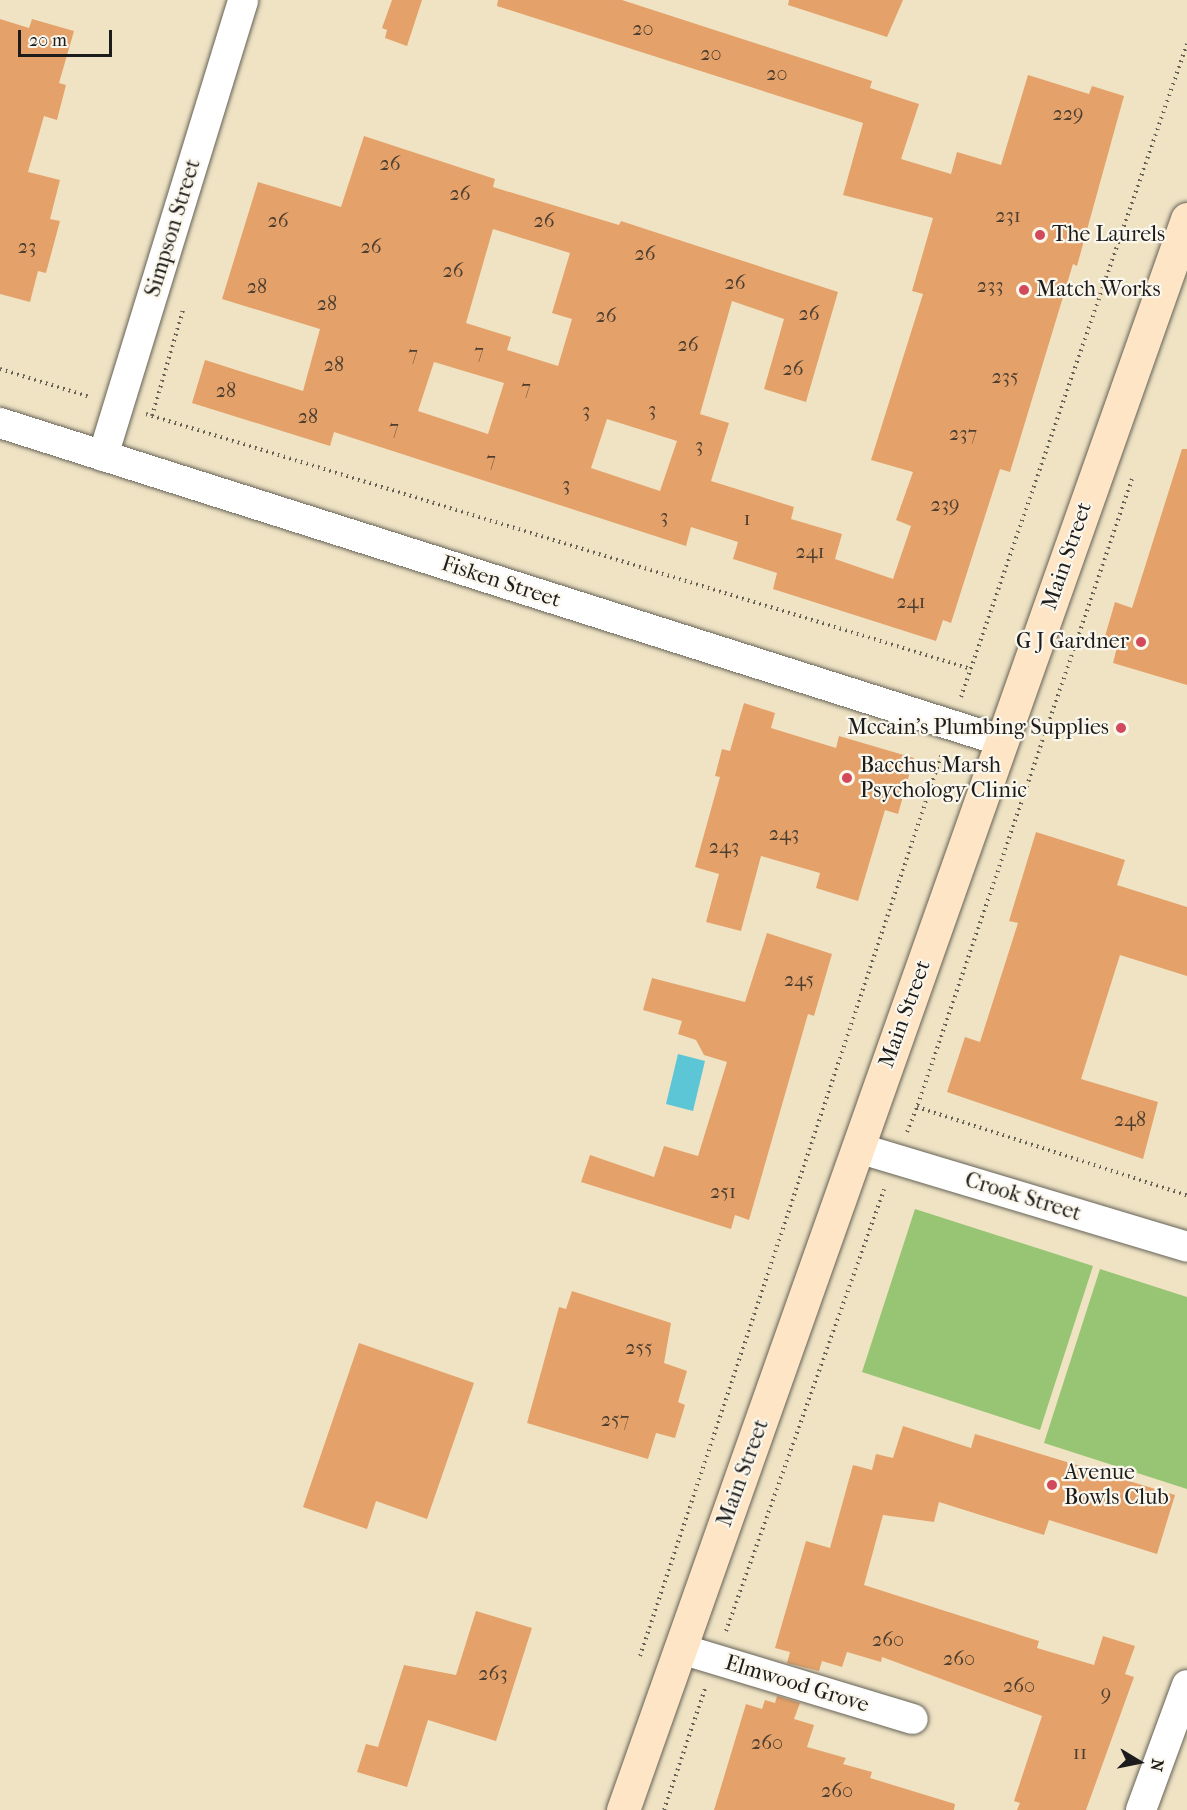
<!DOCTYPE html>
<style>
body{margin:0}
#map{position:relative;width:1187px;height:1810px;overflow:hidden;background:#efe3c4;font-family:"IM FELL French Canon",serif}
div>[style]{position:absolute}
.green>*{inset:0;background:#98c573}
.water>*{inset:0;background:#5cc6d7}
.building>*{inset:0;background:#e4a26a}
.path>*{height:4px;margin-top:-2px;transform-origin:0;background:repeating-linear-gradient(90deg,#666257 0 1.5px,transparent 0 6px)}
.roads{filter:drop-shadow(0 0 2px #666257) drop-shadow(0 0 2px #666257)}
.street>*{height:30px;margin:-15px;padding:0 15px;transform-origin:15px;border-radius:15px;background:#fff}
.secondary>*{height:33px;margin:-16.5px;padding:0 16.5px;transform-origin:16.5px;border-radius:16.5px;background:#fde5c5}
.dots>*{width:16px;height:16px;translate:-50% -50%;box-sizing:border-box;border:3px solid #fbf7ec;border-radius:50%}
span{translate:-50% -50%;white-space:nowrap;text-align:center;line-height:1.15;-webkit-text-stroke:4.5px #fbf7ec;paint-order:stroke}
.number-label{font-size:20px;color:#4e3e30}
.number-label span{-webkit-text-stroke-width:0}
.street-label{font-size:22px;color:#1c1c1c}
.poi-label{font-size:22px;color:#1c1c1c}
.left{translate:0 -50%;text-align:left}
.right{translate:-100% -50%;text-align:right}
.north{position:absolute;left:1109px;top:1732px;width:60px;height:60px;-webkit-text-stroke:4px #fbf7ec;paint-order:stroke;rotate:100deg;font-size:16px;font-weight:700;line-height:24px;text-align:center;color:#1c1c1c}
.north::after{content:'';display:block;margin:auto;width:21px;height:27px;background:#1c1c1c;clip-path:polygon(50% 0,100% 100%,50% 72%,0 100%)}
.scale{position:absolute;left:18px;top:30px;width:94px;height:27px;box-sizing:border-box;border:3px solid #1c1c1c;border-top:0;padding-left:8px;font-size:18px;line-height:21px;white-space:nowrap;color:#1c1c1c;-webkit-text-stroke:4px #fbf7ec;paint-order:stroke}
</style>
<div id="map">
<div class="green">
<i style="clip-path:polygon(915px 1209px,1093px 1266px,1040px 1430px,862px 1372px)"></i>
<i style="clip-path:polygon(1100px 1269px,1187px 1297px,1187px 1489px,1044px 1443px)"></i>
</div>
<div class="water">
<i style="clip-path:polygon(678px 1054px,705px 1061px,693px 1111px,666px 1104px)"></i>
</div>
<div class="building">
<i style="clip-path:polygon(392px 0,422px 0,407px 46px,385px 38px,387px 30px,382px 28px)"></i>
<i style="clip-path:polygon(evenodd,498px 0,622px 0,872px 81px,870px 88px,919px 104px,901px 159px,951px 174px,957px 152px,1001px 165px,1028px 75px,1089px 94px,1092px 86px,1124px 96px,1077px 266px,1073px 264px,1010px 472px,1000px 469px,951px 623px,943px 620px,936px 641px,773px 589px,777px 573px,733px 559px,738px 542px,691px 527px,686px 546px,334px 432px,330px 446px,192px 403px,205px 360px,303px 391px,320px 329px,222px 299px,258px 182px,341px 207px,364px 136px,495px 179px,493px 187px,619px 225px,621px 221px,838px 292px,806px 402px,764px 389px,784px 319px,732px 301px,700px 414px,729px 423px,711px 481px,794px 507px,791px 519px,842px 534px,835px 559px,893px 579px,911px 526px,896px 520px,913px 472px,871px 460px,923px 294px,912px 291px,933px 218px,843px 195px,863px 123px,497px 6px,498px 0,493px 229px,570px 253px,552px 313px,572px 319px,558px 366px,507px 350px,511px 337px,466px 323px,493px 229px,498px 0,434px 362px,504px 383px,488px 434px,418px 411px,434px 362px,498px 0,607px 419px,677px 441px,660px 491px,591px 468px,607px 419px)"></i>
<i style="clip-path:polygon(789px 0,903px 0,887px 37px,788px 5px)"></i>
<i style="clip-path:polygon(0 19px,29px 28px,32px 19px,74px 31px,59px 83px,66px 85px,57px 120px,44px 116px,28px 172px,60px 180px,50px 219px,60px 221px,46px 273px,38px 271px,30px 302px,0 294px)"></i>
<i style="clip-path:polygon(1182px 449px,1187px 449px,1187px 685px,1113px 663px,1117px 647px,1103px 643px,1115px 602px,1132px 608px)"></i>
<i style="clip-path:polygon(744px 703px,775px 713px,771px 728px,836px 748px,839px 736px,914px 758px,898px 814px,885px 810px,858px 901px,816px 888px,820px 873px,761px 856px,741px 931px,706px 922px,719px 874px,695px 867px,720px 777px,715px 776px,722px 749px,730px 751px)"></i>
<i style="clip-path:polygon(1036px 832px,1125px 860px,1117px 885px,1187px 907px,1187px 976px,1120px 955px,1081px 1079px,1158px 1102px,1143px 1159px,947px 1092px,965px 1037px,980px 1042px,1018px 923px,1009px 921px)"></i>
<i style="clip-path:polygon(767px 933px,832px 954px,814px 1016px,808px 1014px,749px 1220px,735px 1215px,731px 1229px,581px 1182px,590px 1155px,654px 1177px,664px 1146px,698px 1156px,727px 1062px,704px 1055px,696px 1040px,678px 1034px,682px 1021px,643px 1010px,652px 978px,745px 1002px)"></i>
<i style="clip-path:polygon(572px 1291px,671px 1323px,664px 1363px,687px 1371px,678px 1402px,685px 1405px,675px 1438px,656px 1433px,648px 1459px,527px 1423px,559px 1307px,566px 1309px)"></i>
<i style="clip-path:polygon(359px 1343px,474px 1383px,427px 1519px,376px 1501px,367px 1529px,303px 1507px)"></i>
<i style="clip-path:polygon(903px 1426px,971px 1448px,975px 1434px,1175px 1495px,1157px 1554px,1049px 1520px,1044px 1535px,939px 1502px,934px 1522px,883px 1515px,864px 1585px,1039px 1641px,1037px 1648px,1094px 1665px,1103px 1636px,1135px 1646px,1125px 1674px,1134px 1677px,1086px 1810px,1017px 1810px,1020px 1803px,1014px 1801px,1042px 1716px,882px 1657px,881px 1662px,847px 1652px,842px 1667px,822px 1661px,819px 1671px,787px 1663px,790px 1652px,775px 1648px,806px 1541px,830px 1548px,853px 1465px,872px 1470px,876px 1454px,893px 1458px)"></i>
<i style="clip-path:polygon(476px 1611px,532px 1628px,496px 1741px,428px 1720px,407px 1787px,357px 1772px,366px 1744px,378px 1747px,404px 1665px,456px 1675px)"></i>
<i style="clip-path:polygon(777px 1696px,800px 1703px,794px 1719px,814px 1725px,807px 1747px,846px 1758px,843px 1764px,872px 1772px,870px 1778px,955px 1804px,954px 1810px,714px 1810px,746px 1704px,762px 1709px,765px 1700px,775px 1703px)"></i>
</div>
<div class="path">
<i style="left:0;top:369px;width:94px;rotate:17.3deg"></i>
<i style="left:146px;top:414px;width:864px;rotate:17.18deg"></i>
<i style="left:152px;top:416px;width:110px;rotate:-73.7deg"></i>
<i style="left:1132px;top:479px;width:664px;rotate:108.9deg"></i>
<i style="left:917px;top:1107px;width:284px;rotate:18.1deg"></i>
<i style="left:961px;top:697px;width:691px;rotate:-70.91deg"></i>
<i style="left:907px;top:1132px;width:27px;rotate:-68deg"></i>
<i style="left:726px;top:1631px;width:469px;rotate:-70.3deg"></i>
<i style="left:640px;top:1656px;width:952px;rotate:-71.51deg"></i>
<i style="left:664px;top:1810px;width:128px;rotate:-71.3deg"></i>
</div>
<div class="roads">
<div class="street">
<i style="left:0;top:423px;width:1051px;rotate:17.61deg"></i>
<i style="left:103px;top:456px;width:477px;rotate:-72.9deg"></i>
<i style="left:858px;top:1148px;width:344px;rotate:16.7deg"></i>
<i style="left:681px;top:1649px;width:242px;rotate:16.8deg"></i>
<i style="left:1141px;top:1810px;width:133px;rotate:-69.8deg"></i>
</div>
<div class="secondary">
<i style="left:623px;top:1810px;width:1688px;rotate:-70.48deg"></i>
</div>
</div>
<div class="dots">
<i style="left:1040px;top:235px;background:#d1495b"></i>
<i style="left:1024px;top:290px;background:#d1495b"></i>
<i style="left:1141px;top:642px;background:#d1495b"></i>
<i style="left:1121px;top:728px;background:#d1495b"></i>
<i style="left:847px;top:778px;background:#d1495b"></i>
<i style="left:1052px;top:1485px;background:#d1495b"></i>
</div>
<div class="number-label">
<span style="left:643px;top:28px">20</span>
<span style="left:711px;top:53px">20</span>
<span style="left:777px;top:73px">20</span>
<span style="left:1068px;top:113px">229</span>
<span style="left:390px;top:163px">26</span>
<span style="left:460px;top:193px">26</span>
<span style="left:1008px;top:215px">231</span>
<span style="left:278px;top:220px">26</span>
<span style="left:544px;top:220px">26</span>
<span style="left:27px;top:246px">23</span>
<span style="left:371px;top:246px">26</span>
<span style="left:645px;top:253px">26</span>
<span style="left:453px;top:270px">26</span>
<span style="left:735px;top:282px">26</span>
<span style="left:990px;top:285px">233</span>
<span style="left:257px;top:286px">28</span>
<span style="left:327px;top:303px">28</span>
<span style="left:809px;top:313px">26</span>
<span style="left:606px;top:315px">26</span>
<span style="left:688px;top:344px">26</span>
<span style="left:479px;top:351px">7</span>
<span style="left:413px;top:353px">7</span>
<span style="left:334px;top:364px">28</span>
<span style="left:793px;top:368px">26</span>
<span style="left:1005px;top:376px">235</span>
<span style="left:526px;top:387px">7</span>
<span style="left:226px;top:390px">28</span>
<span style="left:652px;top:409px">3</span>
<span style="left:586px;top:410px">3</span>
<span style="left:308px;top:416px">28</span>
<span style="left:394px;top:427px">7</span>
<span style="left:963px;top:433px">237</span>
<span style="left:699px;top:445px">3</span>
<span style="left:491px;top:459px">7</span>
<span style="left:566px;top:484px">3</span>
<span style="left:945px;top:504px">239</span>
<span style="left:664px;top:516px">3</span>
<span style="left:747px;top:518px">1</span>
<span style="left:810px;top:551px">241</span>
<span style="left:911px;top:601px">241</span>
<span style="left:784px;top:833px">243</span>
<span style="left:724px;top:846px">243</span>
<span style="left:799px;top:979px">245</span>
<span style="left:1130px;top:1119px">248</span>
<span style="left:723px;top:1191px">251</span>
<span style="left:639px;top:1347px">255</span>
<span style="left:615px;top:1419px">257</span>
<span style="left:888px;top:1639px">260</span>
<span style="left:959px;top:1658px">260</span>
<span style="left:493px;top:1673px">263</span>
<span style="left:1019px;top:1685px">260</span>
<span style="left:1106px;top:1693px">9</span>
<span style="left:767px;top:1742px">260</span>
<span style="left:1080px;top:1752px">11</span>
<span style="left:837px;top:1790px">260</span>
</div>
<div class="street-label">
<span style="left:173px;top:228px;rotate:-73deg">Simpson Street</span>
<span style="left:1067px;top:556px;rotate:-71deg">Main Street</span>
<span style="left:501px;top:582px;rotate:18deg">Fisken Street</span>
<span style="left:905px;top:1014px;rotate:-70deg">Main Street</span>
<span style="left:1023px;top:1197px;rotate:17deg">Crook Street</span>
<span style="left:743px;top:1473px;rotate:-70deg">Main Street</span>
<span style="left:797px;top:1684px;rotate:17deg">Elmwood Grove</span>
</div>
<div class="poi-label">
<span class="left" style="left:1052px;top:235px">The Laurels</span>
<span class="left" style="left:1036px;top:290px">Match Works</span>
<span class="right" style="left:1129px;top:642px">G J Gardner</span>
<span class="right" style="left:1109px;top:728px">Mccain's Plumbing Supplies</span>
<span class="left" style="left:860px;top:778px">Bacchus Marsh<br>Psychology Clinic</span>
<span class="left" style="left:1064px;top:1485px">Avenue<br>Bowls Club</span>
</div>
<div class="north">N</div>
<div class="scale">20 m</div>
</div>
